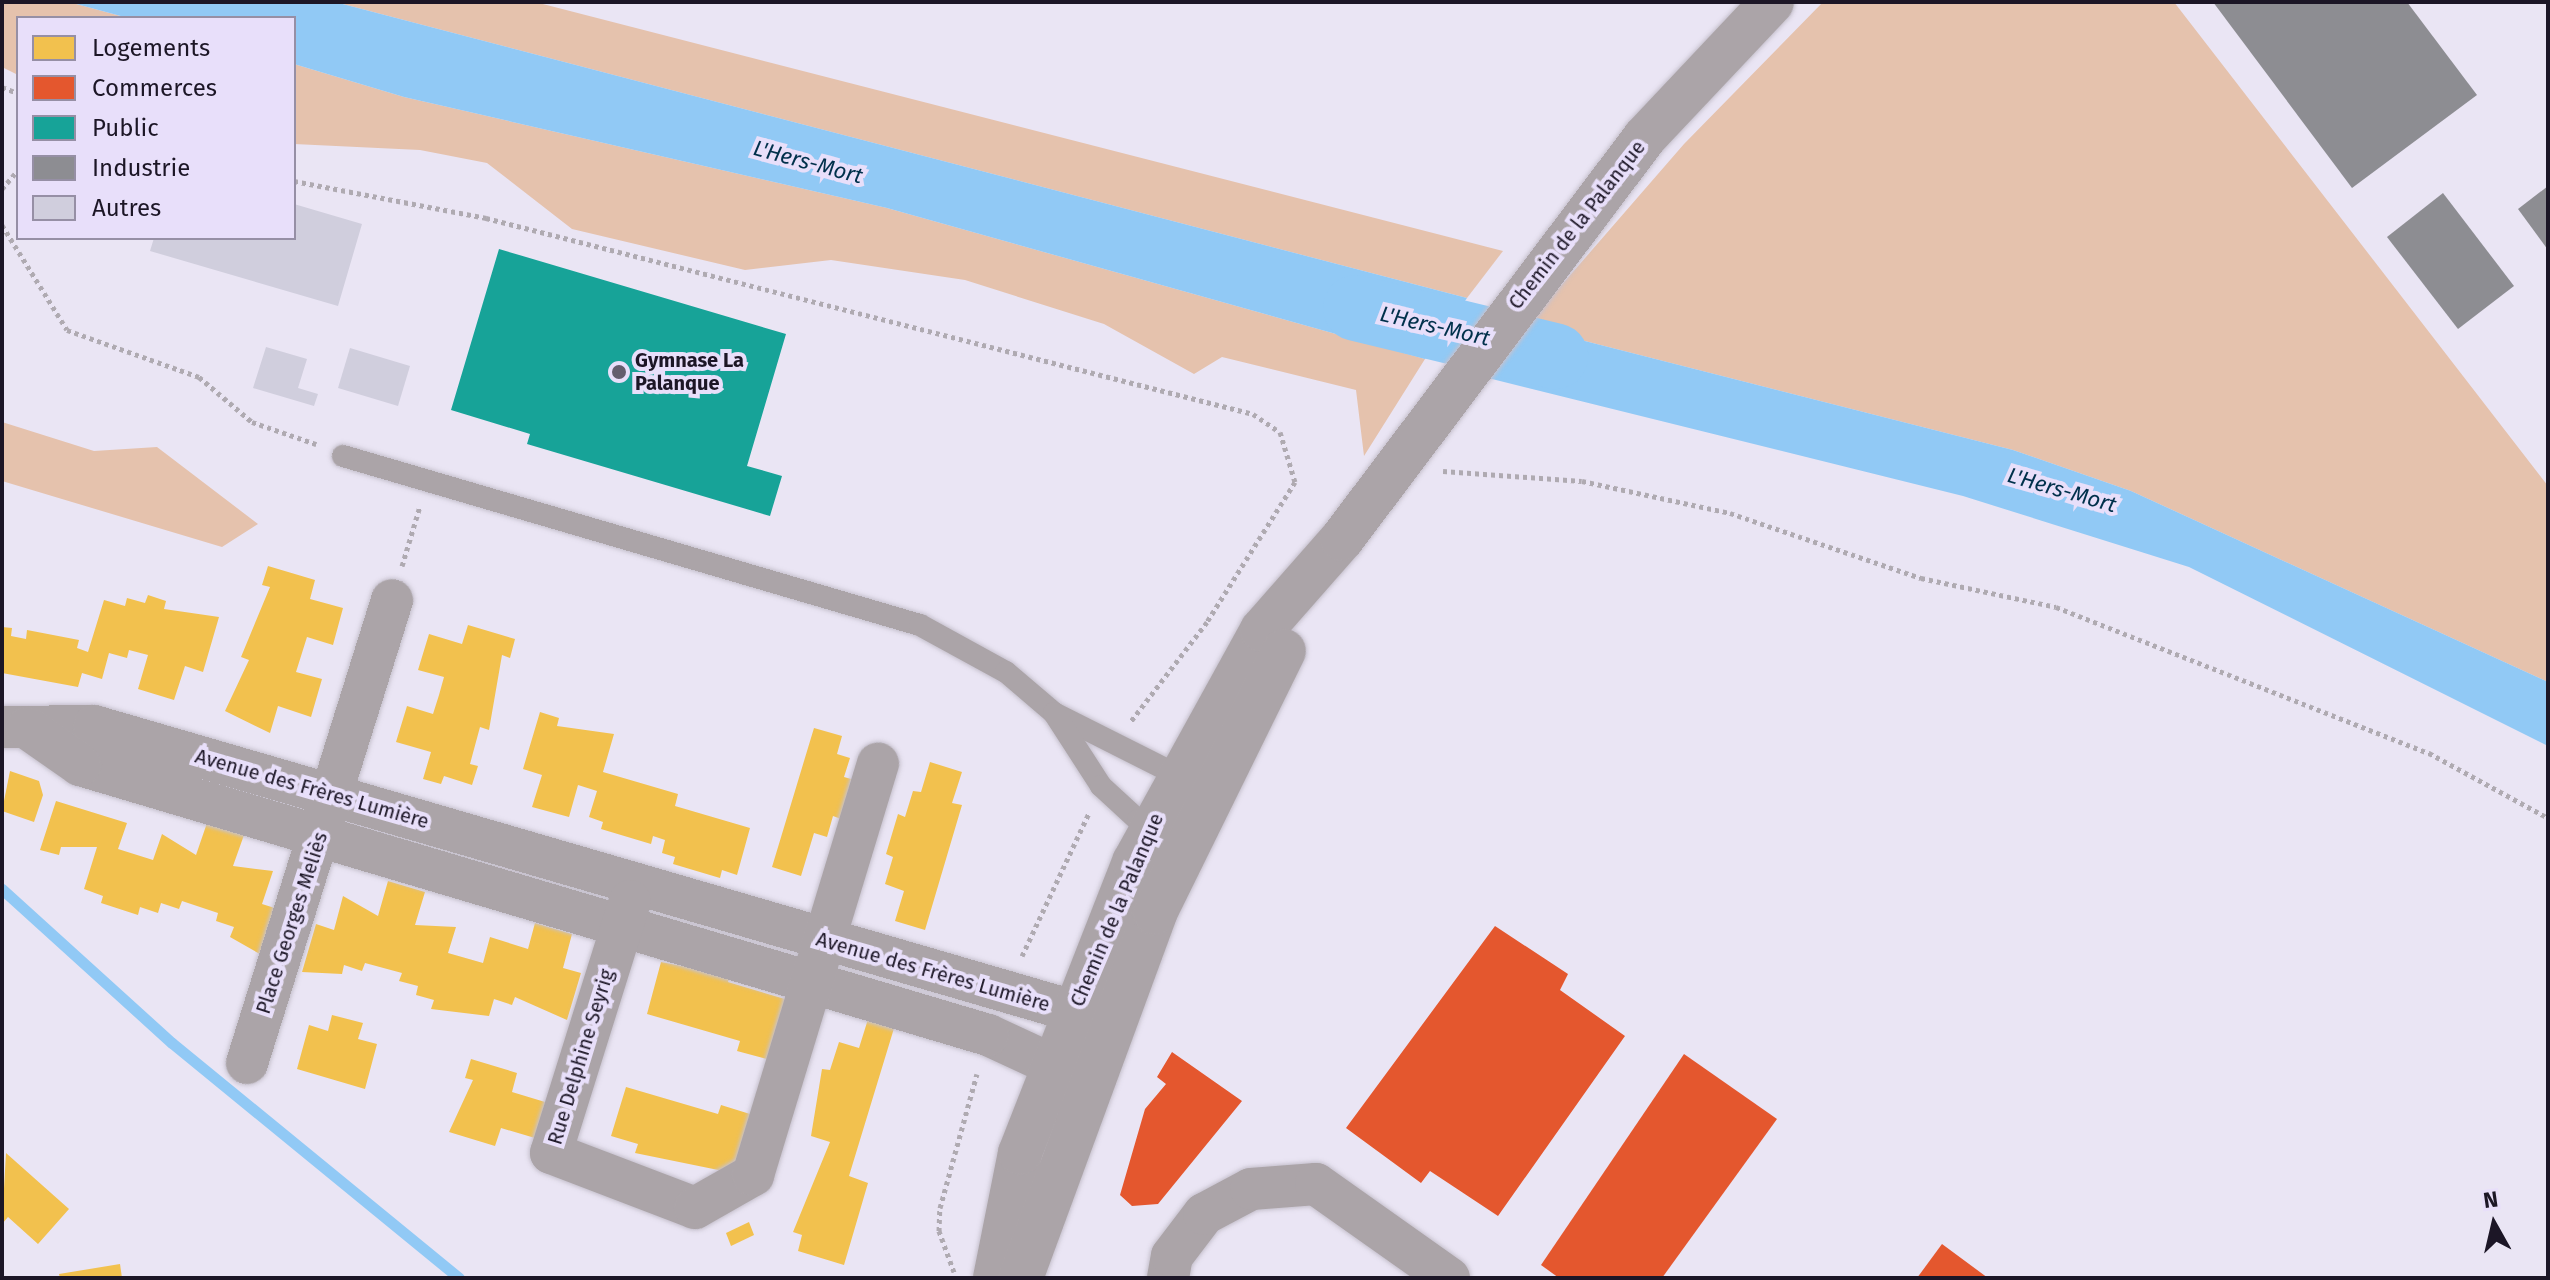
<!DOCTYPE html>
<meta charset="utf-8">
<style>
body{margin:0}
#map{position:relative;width:2550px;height:1280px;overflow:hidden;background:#eae5f4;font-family:"Fira Sans",sans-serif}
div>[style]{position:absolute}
.green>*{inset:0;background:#e5c2ad}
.water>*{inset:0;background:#91c9f5}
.homes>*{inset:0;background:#f2c14e}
.shops>*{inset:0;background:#e4572e}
.public>*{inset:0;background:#17a398}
.industry>*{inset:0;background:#8d8d92}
.stream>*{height:11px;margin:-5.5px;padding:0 5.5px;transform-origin:5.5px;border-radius:5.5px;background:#91c9f5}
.river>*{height:66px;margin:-33px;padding:0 33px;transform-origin:33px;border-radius:33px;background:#91c9f5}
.building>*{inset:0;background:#d0cedd}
.path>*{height:5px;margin-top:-2.5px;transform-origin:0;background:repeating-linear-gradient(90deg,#afaab1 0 4px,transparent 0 8px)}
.roads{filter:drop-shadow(0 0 2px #c6c1cd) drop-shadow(0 0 2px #c6c1cd)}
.service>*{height:22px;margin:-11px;padding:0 11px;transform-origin:11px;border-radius:11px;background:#aba4a8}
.minor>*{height:42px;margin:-21px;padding:0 21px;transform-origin:21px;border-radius:21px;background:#aba4a8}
.tertiary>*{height:44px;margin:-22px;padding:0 22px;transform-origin:22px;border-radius:22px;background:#aba4a8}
.dots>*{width:22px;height:22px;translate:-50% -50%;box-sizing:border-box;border:4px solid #e8dffa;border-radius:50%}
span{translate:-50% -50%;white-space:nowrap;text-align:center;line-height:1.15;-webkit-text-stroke:8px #e8dffa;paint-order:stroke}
.street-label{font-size:20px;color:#1c1626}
.poi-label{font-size:20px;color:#1c1626;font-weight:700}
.left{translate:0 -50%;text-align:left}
.water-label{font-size:22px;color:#00304b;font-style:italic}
.frame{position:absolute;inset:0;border:4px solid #1c1626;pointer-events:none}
.legend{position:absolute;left:16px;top:16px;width:280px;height:224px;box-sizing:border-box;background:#e8dffa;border:2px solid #968fa5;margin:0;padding:10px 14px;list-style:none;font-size:24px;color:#1c1626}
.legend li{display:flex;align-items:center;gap:16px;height:40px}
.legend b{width:40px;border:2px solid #968fa5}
.north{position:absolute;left:2454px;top:1184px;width:80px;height:80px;-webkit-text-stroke:6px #e8dffa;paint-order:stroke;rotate:352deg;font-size:22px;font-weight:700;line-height:32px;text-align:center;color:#1c1626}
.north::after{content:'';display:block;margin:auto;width:28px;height:36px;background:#1c1626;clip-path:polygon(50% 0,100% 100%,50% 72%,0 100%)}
</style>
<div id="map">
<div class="green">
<i style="clip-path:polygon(2px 2px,69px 2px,128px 18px,18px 18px,18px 75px,2px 67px)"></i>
<i style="clip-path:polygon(335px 2px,535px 2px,1503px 251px,1467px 298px)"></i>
<i style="clip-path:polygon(1823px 2px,2174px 2px,2548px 486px,2548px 682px,2131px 491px,2013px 450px,1526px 326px,1684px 144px)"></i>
<i style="clip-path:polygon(294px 64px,404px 97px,887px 208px,1425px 359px,1364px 456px,1356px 390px,1222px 357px,1194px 374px,1104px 324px,965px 280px,831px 260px,745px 270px,572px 229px,487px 163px,420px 150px,294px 144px)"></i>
<i style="clip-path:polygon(2px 422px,94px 451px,157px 447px,258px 524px,222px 547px,2px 481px)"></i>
</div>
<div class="water">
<i style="clip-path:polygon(69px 2px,335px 2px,1467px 298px,1425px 359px,887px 208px,404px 97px,294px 64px,294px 18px,128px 18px)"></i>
<i style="clip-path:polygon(1526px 326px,2013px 450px,2131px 491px,2548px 682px,2548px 746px,2189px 567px,1963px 496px,1488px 378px)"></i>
</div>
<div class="homes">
<i style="clip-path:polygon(268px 566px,315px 580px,310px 599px,343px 608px,333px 645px,307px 637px,296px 672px,322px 679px,311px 717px,278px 706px,270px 733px,225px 711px,249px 660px,241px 657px,270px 587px,262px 585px)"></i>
<i style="clip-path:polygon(148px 595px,166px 601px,164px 609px,219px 617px,203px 672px,185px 666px,174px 700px,138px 689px,148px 655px,129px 650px,127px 658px,109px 653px,102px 679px,82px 673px,78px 687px,2px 673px,2px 627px,12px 628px,11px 636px,26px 639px,27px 630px,79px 640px,77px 648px,88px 652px,104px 600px,125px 606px,127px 598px,145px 603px)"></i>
<i style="clip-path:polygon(468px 625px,515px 639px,510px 658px,502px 655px,489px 730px,480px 727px,470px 764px,478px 766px,472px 785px,444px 776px,441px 784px,423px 779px,431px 752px,396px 742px,407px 706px,433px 714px,439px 695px,444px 677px,418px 670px,429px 634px,462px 644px)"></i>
<i style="clip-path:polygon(540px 712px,559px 718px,557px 726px,614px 734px,603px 772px,678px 794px,675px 806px,750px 828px,737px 875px,722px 870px,720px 878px,673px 864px,675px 857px,662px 853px,665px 840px,653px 836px,651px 844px,601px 829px,603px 822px,589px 817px,597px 791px,578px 785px,569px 817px,532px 807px,542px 775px,523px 769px)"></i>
<i style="clip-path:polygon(814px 728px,842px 736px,837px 754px,850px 758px,844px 777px,851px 779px,841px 819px,833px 816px,827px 837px,814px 833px,801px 876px,772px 867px)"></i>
<i style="clip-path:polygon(930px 762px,962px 772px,952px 803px,962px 805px,925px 930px,895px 921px,904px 891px,885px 884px,893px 857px,886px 854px,898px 814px,905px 817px,913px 791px,921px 792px)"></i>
<i style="clip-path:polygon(10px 771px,39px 781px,43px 795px,34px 822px,2px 811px)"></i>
<i style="clip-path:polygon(56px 801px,127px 823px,118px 849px,153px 860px,162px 834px,196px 855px,207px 823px,244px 835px,233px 866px,273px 871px,262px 904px,281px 910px,265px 957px,230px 937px,234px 927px,216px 921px,218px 913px,182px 901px,179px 909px,161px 903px,158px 913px,140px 907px,138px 915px,101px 903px,103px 896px,84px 889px,97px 847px,61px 847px,59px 855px,40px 850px)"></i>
<i style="clip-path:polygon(388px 881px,425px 892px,415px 925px,456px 927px,448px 953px,483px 963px,490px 937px,528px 949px,535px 923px,572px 934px,563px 968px,581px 973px,567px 1020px,515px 997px,512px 1005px,494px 999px,489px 1016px,431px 1009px,434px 1000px,416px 995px,418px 986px,399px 981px,402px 973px,365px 963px,362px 971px,344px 965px,342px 974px,302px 972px,316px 924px,334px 930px,343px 896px,378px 916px)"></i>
<i style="clip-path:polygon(661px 962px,730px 975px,728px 982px,785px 999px,767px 1059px,737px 1051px,740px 1041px,647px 1014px)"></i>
<i style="clip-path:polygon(332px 1015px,363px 1023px,358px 1039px,377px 1044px,365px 1089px,297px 1069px,309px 1025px,328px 1031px)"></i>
<i style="clip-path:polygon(869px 1016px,895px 1025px,849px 1176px,868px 1183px,844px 1265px,798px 1251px,802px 1235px,793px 1232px,830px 1142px,811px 1136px,822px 1069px,830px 1070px,839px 1042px,859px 1048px)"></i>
<i style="clip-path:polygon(471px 1059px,517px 1073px,512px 1092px,545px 1102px,535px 1138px,501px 1128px,495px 1146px,449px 1132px,473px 1080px,465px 1078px)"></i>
<i style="clip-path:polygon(626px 1087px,718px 1114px,721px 1105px,750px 1114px,733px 1173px,635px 1153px,638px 1144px,611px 1136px)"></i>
<i style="clip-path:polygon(6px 1153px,69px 1209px,38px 1244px,8px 1217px,2px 1224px)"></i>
<i style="clip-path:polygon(749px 1222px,754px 1235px,731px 1246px,726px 1233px)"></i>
<i style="clip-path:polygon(120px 1264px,122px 1278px,60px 1278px,59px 1274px)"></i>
</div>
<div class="shops">
<i style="clip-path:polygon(1495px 926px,1568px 974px,1560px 990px,1625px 1036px,1498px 1216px,1430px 1171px,1421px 1183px,1346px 1128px)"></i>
<i style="clip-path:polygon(1172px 1052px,1242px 1101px,1158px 1204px,1132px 1206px,1120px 1195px,1145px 1109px,1166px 1084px,1157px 1077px)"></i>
<i style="clip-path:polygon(1684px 1054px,1777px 1119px,1662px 1278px,1559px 1278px,1541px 1265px)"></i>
<i style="clip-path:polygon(1942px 1244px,1988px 1278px,1917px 1278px)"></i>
</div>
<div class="public">
<i style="clip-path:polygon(499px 249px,786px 334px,747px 466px,782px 476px,770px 516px,527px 444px,530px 434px,451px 410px)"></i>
</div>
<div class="industry">
<i style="clip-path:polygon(2213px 2px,2407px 2px,2477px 95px,2352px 188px)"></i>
<i style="clip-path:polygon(2548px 186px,2548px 250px,2518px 209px)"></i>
<i style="clip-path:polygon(2443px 193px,2514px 286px,2458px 329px,2387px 237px)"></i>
</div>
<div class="stream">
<i style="left:2px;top:889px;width:229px;rotate:42.2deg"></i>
<i style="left:172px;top:1043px;width:371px;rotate:39.3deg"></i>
</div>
<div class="river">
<i style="left:1356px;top:308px;width:205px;rotate:13.6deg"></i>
</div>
<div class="building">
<i style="clip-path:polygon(294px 204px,362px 224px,338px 306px,150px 251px,154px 238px,294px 238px)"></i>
<i style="clip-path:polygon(266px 347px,307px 359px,298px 388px,318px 394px,314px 406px,253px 388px)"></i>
<i style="clip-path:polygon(350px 348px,410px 366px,398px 406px,338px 388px)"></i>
</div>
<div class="path">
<i style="left:2px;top:87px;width:17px;rotate:21deg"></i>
<i style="left:294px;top:181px;width:196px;rotate:10.9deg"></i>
<i style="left:486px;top:218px;width:792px;rotate:14.33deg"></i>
<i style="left:1253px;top:414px;width:32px;rotate:34deg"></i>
<i style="left:1280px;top:432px;width:52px;rotate:73.3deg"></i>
<i style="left:1295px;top:482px;width:165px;rotate:122.2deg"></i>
<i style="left:1207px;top:622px;width:125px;rotate:127.5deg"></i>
<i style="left:2px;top:189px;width:25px;rotate:-50deg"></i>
<i style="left:2px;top:225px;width:123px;rotate:58.2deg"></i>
<i style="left:67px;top:330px;width:140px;rotate:19.6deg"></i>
<i style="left:199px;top:377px;width:70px;rotate:40.3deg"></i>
<i style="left:252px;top:422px;width:68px;rotate:19deg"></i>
<i style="left:1443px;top:471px;width:139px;rotate:4.1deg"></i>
<i style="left:1582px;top:481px;width:151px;rotate:12.2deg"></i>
<i style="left:1730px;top:513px;width:202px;rotate:18.8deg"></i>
<i style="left:1921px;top:578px;width:138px;rotate:12.1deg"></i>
<i style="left:2056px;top:607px;width:401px;rotate:21.4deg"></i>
<i style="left:2429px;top:753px;width:136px;rotate:28.6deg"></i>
<i style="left:402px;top:566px;width:63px;rotate:-73.3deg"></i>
<i style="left:1022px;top:956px;width:158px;rotate:-64.9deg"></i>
<i style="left:954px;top:1272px;width:44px;rotate:-110.1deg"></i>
<i style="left:939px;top:1231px;width:23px;rotate:-88deg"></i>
<i style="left:940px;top:1208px;width:139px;rotate:-74.6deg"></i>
</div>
<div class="roads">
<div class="service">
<i style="left:343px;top:456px;width:601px;rotate:16.33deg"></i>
<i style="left:920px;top:625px;width:98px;rotate:28.7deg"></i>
<i style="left:1006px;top:672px;width:63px;rotate:40.5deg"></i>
<i style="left:1054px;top:713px;width:147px;rotate:26.7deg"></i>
<i style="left:1054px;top:713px;width:87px;rotate:57.2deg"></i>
<i style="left:1101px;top:786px;width:50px;rotate:42.6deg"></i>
<i style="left:1138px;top:820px;width:23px;rotate:7deg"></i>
</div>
<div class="minor">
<i style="left:2px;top:727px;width:92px;rotate:-0.6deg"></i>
<i style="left:94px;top:726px;width:1002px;rotate:16.23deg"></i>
<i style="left:1056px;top:1006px;width:19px;rotate:25deg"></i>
<i style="left:1073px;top:1014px;width:47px;rotate:53.6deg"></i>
<i style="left:1101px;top:1052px;width:50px;rotate:164.8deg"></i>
<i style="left:1053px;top:1065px;width:72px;rotate:-155.2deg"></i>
<i style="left:988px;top:1035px;width:947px;rotate:-163.44deg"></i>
<i style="left:80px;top:765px;width:65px;rotate:-145.1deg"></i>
<i style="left:630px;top:901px;width:264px;rotate:107.4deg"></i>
<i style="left:551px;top:1153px;width:154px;rotate:20.9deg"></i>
<i style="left:695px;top:1208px;width:67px;rotate:-29.6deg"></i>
<i style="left:753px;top:1175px;width:430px;rotate:-73.1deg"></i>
<i style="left:247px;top:1063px;width:485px;rotate:-72.6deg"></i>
<i style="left:1168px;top:1278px;width:22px;rotate:-80deg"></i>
<i style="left:1172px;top:1256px;width:53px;rotate:-52.7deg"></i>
<i style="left:1204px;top:1214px;width:53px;rotate:-28deg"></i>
<i style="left:1251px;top:1189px;width:65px;rotate:-4.4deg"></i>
<i style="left:1316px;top:1184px;width:163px;rotate:35.3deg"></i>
</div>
<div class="tertiary">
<i style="left:995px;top:1278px;width:127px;rotate:-78.7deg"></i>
<i style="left:1020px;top:1153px;width:313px;rotate:-68.6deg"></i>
<i style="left:1134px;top:862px;width:265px;rotate:-61.1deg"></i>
<i style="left:1262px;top:630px;width:121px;rotate:-48.7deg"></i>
<i style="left:1342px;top:539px;width:503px;rotate:-52.99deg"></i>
<i style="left:1645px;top:137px;width:185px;rotate:-46.7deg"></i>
<i style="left:1021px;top:1278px;width:389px;rotate:-69.8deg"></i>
<i style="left:1155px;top:913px;width:292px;rotate:-63.8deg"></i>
</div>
</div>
<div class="dots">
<i style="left:619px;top:372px;background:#645e6e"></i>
</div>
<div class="street-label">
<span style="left:1577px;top:225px;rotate:-52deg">Chemin de la Palanque</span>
<span style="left:312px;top:789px;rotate:16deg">Avenue des Frères Lumière</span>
<span style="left:1117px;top:910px;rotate:-67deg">Chemin de la Palanque</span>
<span style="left:292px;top:923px;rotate:-72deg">Place Georges Meliès</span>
<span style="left:933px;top:972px;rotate:16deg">Avenue des Frères Lumière</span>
<span style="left:581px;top:1057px;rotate:-73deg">Rue Delphine Seyrig</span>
</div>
<div class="poi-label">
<span class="left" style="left:635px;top:372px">Gymnase La<br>Palanque</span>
</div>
<div class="water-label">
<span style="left:808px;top:162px;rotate:15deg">L'Hers-Mort</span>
<span style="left:1435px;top:326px;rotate:13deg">L'Hers-Mort</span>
<span style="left:2062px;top:490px;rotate:16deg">L'Hers-Mort</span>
</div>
<div class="frame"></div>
<ul class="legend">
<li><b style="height:22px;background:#f2c14e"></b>Logements</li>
<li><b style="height:22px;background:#e4572e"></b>Commerces</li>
<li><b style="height:22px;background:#17a398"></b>Public</li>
<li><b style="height:22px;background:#8d8d92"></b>Industrie</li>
<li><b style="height:22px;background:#d0cedd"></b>Autres</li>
</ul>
<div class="north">N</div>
</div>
